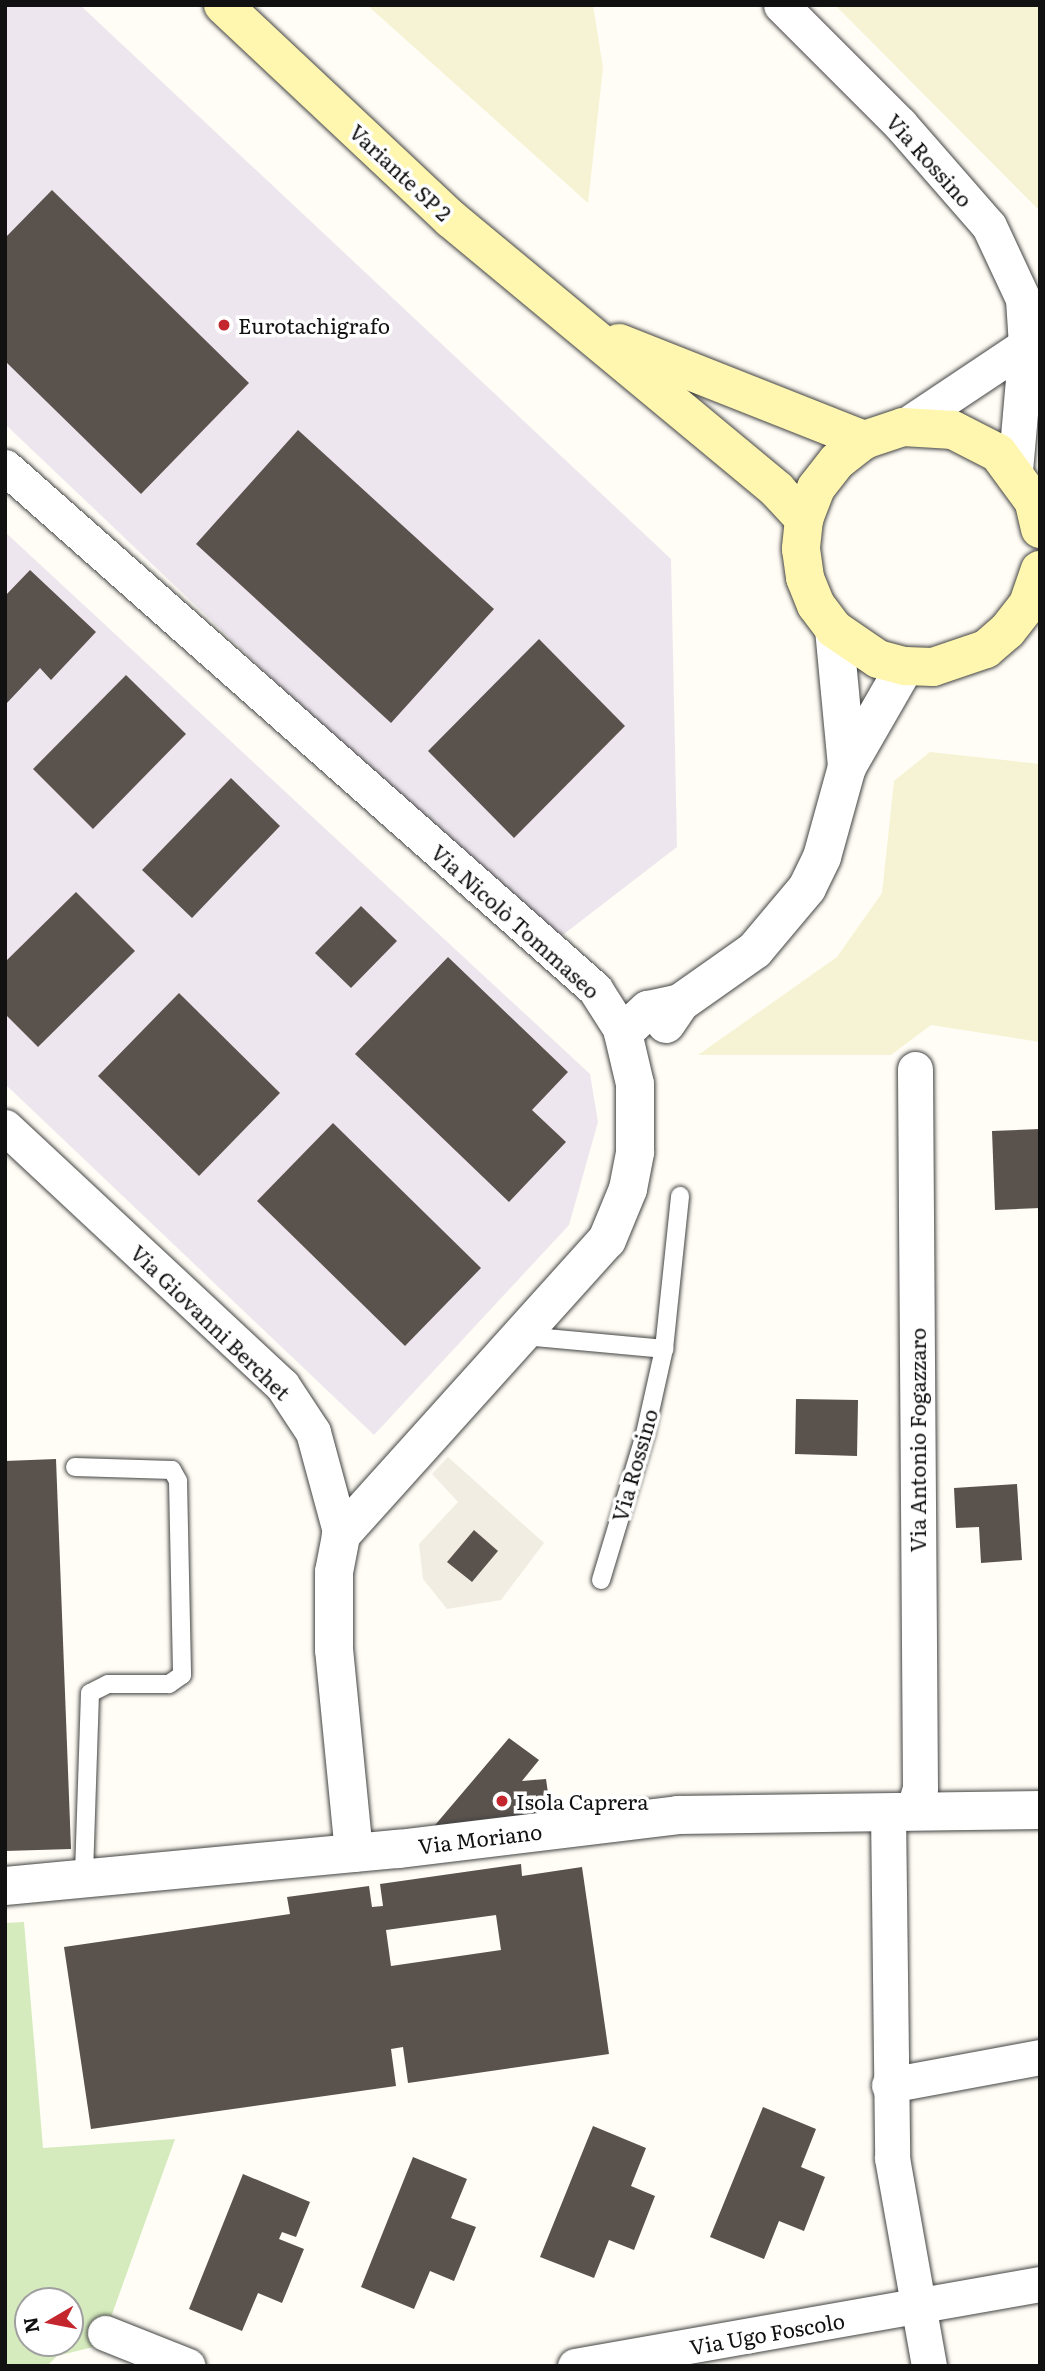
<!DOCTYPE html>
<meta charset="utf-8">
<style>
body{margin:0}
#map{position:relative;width:1045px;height:2371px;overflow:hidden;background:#fffdf5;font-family:Literata,serif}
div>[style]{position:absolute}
.industrial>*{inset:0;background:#eee6ef}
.farmland>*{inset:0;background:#f6f3d4}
.green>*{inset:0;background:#d5ebbd}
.plaza>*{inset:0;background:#f1ede2}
.building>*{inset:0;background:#5a524d}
.roads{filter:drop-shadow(0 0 2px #444) drop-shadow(0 0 2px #444)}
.service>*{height:18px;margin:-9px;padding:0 9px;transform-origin:9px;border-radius:9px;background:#fff}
.minor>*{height:35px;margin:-17.5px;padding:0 17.5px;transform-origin:17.5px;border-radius:17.5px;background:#fff}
.tertiary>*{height:38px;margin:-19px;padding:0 19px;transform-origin:19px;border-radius:19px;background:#fff}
.secondary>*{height:38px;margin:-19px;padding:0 19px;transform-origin:19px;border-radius:19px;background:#fff6b0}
.dots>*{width:19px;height:19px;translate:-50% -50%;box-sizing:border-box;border:4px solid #fff;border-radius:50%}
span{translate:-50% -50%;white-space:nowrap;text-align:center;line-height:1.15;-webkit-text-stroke:7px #fff;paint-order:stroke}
.street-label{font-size:21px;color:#111}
.poi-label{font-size:21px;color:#111}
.left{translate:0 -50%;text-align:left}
.frame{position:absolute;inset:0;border:7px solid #111;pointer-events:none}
.north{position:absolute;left:14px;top:2287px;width:70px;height:70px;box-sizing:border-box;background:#fff;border:2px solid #a0a0a0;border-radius:50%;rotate:260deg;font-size:19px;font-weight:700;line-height:28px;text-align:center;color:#111}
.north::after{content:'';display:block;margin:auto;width:24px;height:32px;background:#c4262e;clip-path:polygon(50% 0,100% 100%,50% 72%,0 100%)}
</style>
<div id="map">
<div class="industrial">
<i style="clip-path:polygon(5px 5px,80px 5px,671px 559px,677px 847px,551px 944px,5px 424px)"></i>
<i style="clip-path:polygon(5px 532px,590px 1074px,598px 1122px,569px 1225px,374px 1435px,5px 1084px)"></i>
</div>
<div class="farmland">
<i style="clip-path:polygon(367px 5px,593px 5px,603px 68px,588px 203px)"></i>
<i style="clip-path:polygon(835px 5px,1040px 5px,1040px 211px)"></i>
<i style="clip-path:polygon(930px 752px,1040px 764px,1040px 1042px,931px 1025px,891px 1055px,698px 1055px,837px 957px,882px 893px,894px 781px)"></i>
</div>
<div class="green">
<i style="clip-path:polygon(evenodd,24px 1922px,43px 2148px,175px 2139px,101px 2345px,57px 2356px,47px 2366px,5px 2366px,5px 1923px,24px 1922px,28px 2301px,70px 2301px,70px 2343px,28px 2343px,28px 2301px)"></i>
</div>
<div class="plaza">
<i style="clip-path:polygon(evenodd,448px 1457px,544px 1543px,501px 1600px,447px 1609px,423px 1579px,419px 1544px,458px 1502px,432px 1474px,448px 1457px,474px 1530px,498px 1551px,471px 1582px,448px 1562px,474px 1530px)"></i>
</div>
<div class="building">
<i style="clip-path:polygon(52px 190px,249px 383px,141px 494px,5px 361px,5px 238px)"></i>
<i style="clip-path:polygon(298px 430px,494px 609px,391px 723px,196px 544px)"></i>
<i style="clip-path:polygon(30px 570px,96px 632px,51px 680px,40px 668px,5px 705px,5px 596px)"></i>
<i style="clip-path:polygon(539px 639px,625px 726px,514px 838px,428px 751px)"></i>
<i style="clip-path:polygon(126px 675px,186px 734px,93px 829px,33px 769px)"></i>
<i style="clip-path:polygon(231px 778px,280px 826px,192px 918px,142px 870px)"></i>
<i style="clip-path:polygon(76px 892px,135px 951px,38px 1047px,5px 1014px,5px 962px)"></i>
<i style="clip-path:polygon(361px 906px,397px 941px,351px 988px,315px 953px)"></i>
<i style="clip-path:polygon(448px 957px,568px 1072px,532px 1110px,566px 1142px,509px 1202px,355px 1054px)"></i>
<i style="clip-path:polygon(179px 993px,280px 1093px,199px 1176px,98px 1076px)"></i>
<i style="clip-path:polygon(333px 1123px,481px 1268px,405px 1346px,257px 1201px)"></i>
<i style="clip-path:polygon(1040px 1129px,1040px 1208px,995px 1210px,992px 1131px)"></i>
<i style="clip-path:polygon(796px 1399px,858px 1400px,857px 1456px,795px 1454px)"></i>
<i style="clip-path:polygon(56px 1459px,71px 1849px,5px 1851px,5px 1461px)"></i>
<i style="clip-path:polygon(1017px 1484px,1022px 1560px,981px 1563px,979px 1527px,956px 1528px,954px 1488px)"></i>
<i style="clip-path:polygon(474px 1530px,498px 1551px,472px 1582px,447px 1562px)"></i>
<i style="clip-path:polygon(509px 1738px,539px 1760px,522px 1781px,546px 1779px,552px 1821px,430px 1831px)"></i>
<i style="clip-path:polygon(evenodd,521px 1864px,522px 1876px,582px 1867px,609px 2054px,408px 2083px,403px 2047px,391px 2049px,396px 2086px,91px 2129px,64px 1947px,290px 1914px,287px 1897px,369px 1886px,372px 1907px,383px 1906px,380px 1884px,521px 1864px,496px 1915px,501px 1950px,391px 1966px,386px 1930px,496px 1915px)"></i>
<i style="clip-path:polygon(763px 2107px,816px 2129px,801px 2167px,825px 2177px,804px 2231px,779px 2221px,764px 2259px,710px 2237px)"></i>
<i style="clip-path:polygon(593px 2126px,646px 2148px,631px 2186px,655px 2196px,634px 2250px,609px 2240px,594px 2278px,540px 2257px)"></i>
<i style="clip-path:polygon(413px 2157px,467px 2179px,451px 2218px,476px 2227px,454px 2281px,430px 2271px,414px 2309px,361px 2287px)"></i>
<i style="clip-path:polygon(243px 2174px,310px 2202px,296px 2237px,282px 2232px,279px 2239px,304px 2249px,282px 2303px,258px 2293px,242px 2331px,189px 2309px)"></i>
</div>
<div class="roads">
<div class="service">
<i style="left:525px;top:1336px;width:140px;rotate:5.3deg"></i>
<i style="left:75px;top:1467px;width:97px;rotate:1.8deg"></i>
<i style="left:172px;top:1470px;width:13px;rotate:61deg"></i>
<i style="left:178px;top:1481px;width:194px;rotate:88.8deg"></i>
<i style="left:182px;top:1675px;width:16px;rotate:145deg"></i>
<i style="left:169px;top:1684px;width:61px;rotate:180deg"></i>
<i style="left:108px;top:1684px;width:20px;rotate:153deg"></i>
<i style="left:90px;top:1693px;width:185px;rotate:91.9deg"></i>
<i style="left:601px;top:1580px;width:152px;rotate:-73.2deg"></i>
<i style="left:645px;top:1434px;width:87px;rotate:-77.4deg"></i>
<i style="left:664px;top:1349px;width:154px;rotate:-84deg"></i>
</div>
<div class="minor">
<i style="left:781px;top:5px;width:168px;rotate:45deg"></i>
<i style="left:900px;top:124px;width:135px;rotate:48.9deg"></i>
<i style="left:989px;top:226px;width:81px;rotate:65deg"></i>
<i style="left:1023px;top:299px;width:46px;rotate:86.3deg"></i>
<i style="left:903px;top:427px;width:148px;rotate:-33.7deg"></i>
<i style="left:1026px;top:345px;width:126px;rotate:95deg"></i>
<i style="left:5px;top:467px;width:788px;rotate:41.5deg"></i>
<i style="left:595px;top:989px;width:52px;rotate:57.5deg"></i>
<i style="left:5px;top:1127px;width:379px;rotate:43deg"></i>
<i style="left:282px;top:1385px;width:56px;rotate:56.6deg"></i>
<i style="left:313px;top:1432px;width:107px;rotate:74.8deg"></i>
<i style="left:888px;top:1811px;width:347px;rotate:89.3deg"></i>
<i style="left:892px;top:2158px;width:211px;rotate:79.9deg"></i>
<i style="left:913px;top:1811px;width:24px;rotate:-73deg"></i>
<i style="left:920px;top:1788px;width:719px;rotate:-90.4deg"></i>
<i style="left:889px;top:2085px;width:154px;rotate:-10.5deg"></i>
<i style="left:105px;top:2333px;width:89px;rotate:21.7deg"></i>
<i style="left:575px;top:2366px;width:472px;rotate:-10deg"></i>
</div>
<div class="tertiary">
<i style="left:834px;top:629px;width:139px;rotate:84.6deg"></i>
<i style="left:666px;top:1024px;width:25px;rotate:-56deg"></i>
<i style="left:680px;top:1003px;width:92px;rotate:-35.2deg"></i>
<i style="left:755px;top:950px;width:81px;rotate:-50deg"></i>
<i style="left:807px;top:888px;width:34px;rotate:-64deg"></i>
<i style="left:822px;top:857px;width:93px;rotate:-74.5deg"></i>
<i style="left:847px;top:767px;width:116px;rotate:-60.1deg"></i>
<i style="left:354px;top:1853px;width:204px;rotate:-95.6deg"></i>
<i style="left:334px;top:1650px;width:78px;rotate:-90deg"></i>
<i style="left:334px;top:1572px;width:38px;rotate:-79deg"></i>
<i style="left:341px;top:1535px;width:397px;rotate:-48deg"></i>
<i style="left:607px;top:1240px;width:55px;rotate:-67.6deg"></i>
<i style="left:628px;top:1189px;width:38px;rotate:-79deg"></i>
<i style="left:635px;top:1152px;width:68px;rotate:-90deg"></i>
<i style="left:635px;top:1084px;width:52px;rotate:-103.2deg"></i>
<i style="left:623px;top:1033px;width:34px;rotate:-43deg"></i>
<i style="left:648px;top:1010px;width:33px;rotate:-12deg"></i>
<i style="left:5px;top:1886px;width:395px;rotate:-5.4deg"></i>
<i style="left:398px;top:1849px;width:282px;rotate:-6.9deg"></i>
<i style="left:678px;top:1815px;width:362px;rotate:-0.8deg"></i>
</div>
<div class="secondary">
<i style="left:223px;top:5px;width:313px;rotate:43.2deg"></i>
<i style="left:451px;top:219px;width:424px;rotate:39.7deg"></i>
<i style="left:777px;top:490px;width:40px;rotate:47deg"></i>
<i style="left:619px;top:343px;width:264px;rotate:21.6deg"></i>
<i style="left:1040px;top:529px;width:28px;rotate:-103deg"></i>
<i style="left:1034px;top:502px;width:61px;rotate:-126.3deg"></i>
<i style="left:998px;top:453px;width:51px;rotate:-152.9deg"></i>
<i style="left:953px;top:430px;width:50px;rotate:-176.6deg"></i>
<i style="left:903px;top:427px;width:41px;rotate:161.6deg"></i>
<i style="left:864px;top:440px;width:34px;rotate:142deg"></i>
<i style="left:837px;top:461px;width:34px;rotate:128deg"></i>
<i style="left:816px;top:488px;width:33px;rotate:111deg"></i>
<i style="left:804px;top:519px;width:30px;rotate:96deg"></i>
<i style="left:801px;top:549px;width:29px;rotate:82deg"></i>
<i style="left:805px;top:578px;width:29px;rotate:68deg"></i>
<i style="left:816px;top:605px;width:30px;rotate:53deg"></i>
<i style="left:834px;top:629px;width:53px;rotate:34.3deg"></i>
<i style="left:878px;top:659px;width:28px;rotate:15deg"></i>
<i style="left:905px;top:666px;width:28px;rotate:2deg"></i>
<i style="left:933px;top:667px;width:56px;rotate:-18.8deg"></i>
<i style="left:986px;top:649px;width:28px;rotate:-41deg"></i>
<i style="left:1007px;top:631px;width:34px;rotate:-52deg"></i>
<i style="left:1028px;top:604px;width:36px;rotate:-71deg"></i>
</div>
</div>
<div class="dots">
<i style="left:224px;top:325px;background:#c4262e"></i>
<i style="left:502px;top:1801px;background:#c4262e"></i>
</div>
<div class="street-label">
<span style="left:930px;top:160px;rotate:48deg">Via Rossino</span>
<span style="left:401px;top:172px;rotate:43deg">Variante SP 2</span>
<span style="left:516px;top:921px;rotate:42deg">Via Nicolò Tommaseo</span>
<span style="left:211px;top:1322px;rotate:44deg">Via Giovanni Berchet</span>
<span style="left:917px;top:1440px;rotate:-90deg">Via Antonio Fogazzaro</span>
<span style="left:634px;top:1465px;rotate:-74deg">Via Rossino</span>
<span style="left:480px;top:1838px;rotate:-7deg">Via Moriano</span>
<span style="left:767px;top:2333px;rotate:-10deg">Via Ugo Foscolo</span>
</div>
<div class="poi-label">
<span class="left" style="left:238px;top:325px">Eurotachigrafo</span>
<span class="left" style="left:516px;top:1801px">Isola Caprera</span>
</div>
<div class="frame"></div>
<div class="north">N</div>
</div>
